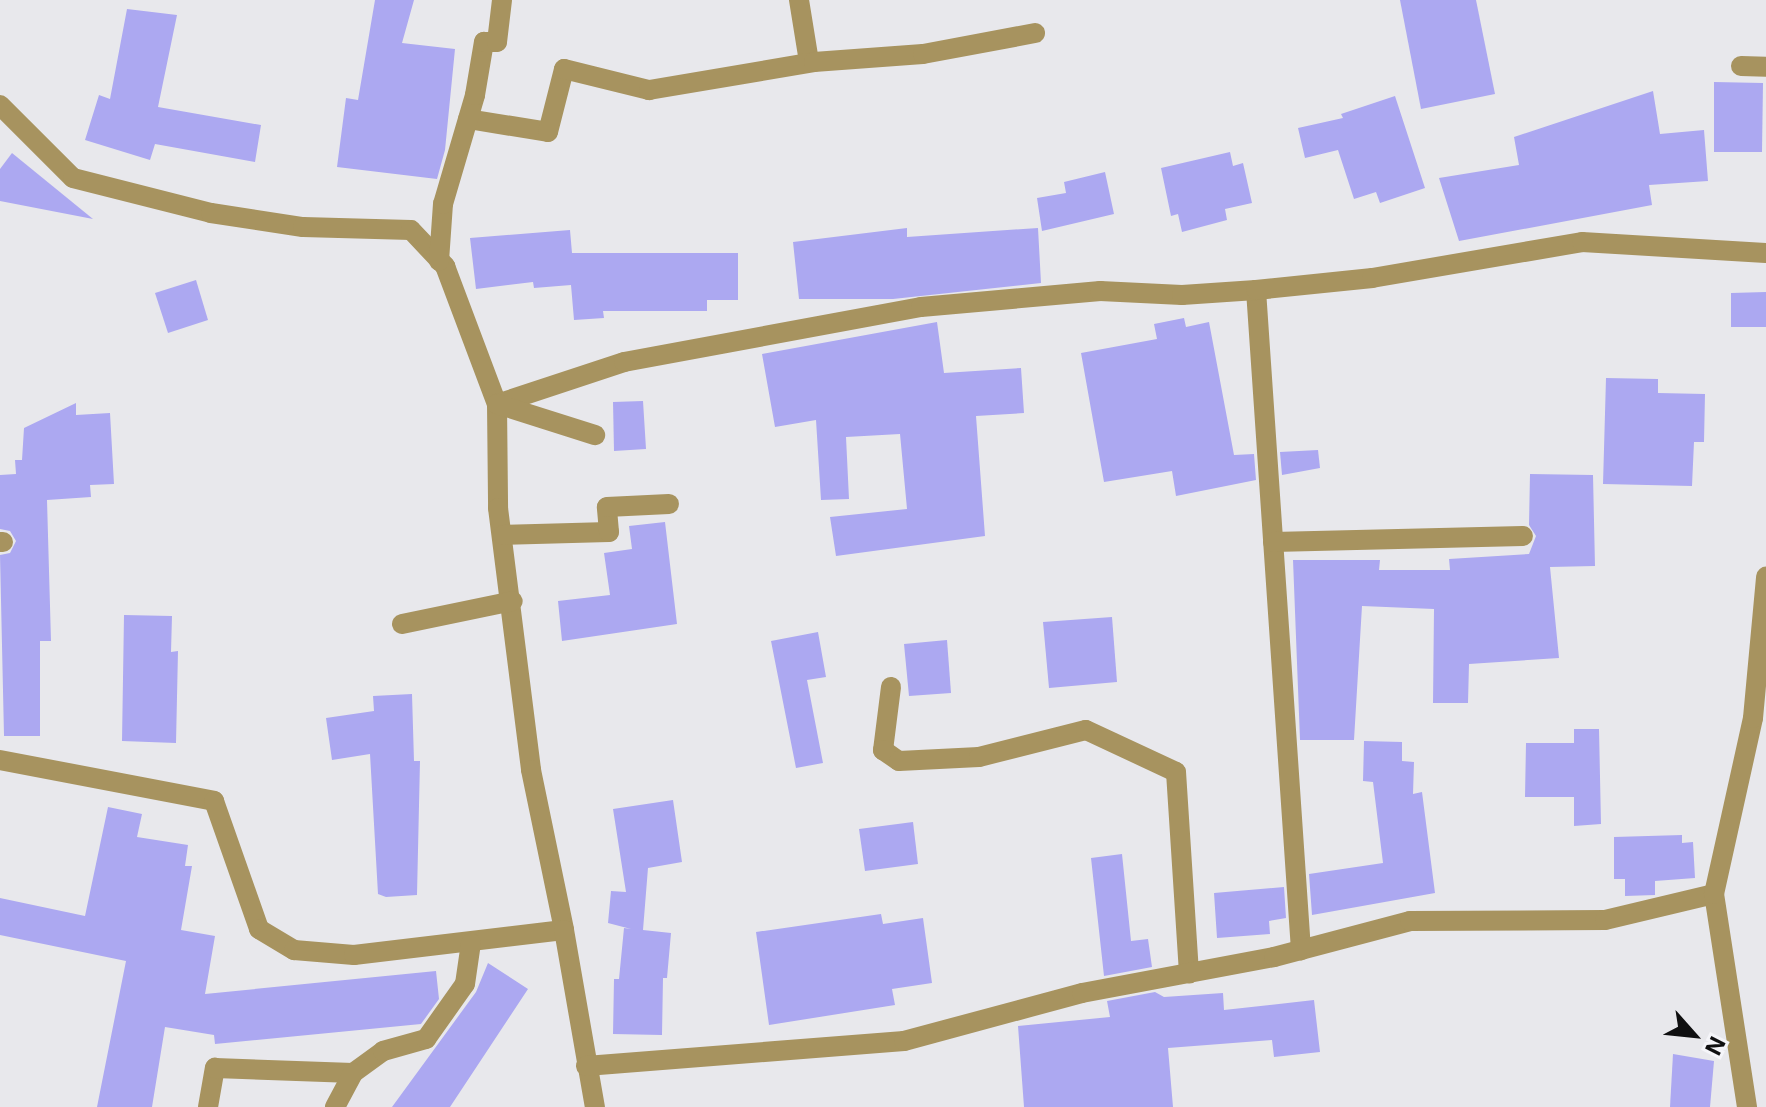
<!DOCTYPE html>
<style>
body{margin:0}
#map{position:relative;width:1766px;height:1107px;overflow:hidden;background:#e8e8ec;font-family:Inter,sans-serif}
div>[style]{position:absolute}
.building>*{inset:0;background:#aca8f1}
.minor>*{height:20px;margin:-10px;padding:0 10px;transform-origin:10px;border-radius:10px;background:#a7935f}
span{translate:-50% -50%;white-space:nowrap;text-align:center;line-height:1.15;-webkit-text-stroke:6px #f5f5f9;paint-order:stroke}
.north{position:absolute;left:1654px;top:995px;width:80px;height:80px;-webkit-text-stroke:6px #f5f5f9;paint-order:stroke;rotate:117deg;font-size:22px;font-weight:700;line-height:32px;text-align:center;color:#0f0f10}
.north::after{content:'';display:block;margin:auto;width:28px;height:36px;background:#0f0f10;clip-path:polygon(50% 0,100% 100%,50% 72%,0 100%)}
</style>
<div id="map">
<div class="building">
<i style="clip-path:polygon(375px 0,414px 0,402px 43px,455px 49px,445px 150px,437px 179px,337px 167px,346px 98px,358px 100px)"></i>
<i style="clip-path:polygon(1400px 0,1476px 0,1495px 94px,1421px 109px)"></i>
<i style="clip-path:polygon(127px 9px,177px 15px,158px 107px,261px 125px,255px 162px,155px 144px,150px 160px,85px 140px,99px 95px,110px 99px)"></i>
<i style="clip-path:polygon(1714px 82px,1763px 83px,1762px 152px,1714px 152px)"></i>
<i style="clip-path:polygon(1653px 91px,1660px 134px,1704px 130px,1708px 181px,1649px 185px,1652px 205px,1459px 241px,1439px 178px,1519px 165px,1514px 137px)"></i>
<i style="clip-path:polygon(1395px 96px,1425px 188px,1380px 203px,1376px 192px,1354px 199px,1338px 150px,1305px 158px,1298px 128px,1343px 118px,1341px 114px)"></i>
<i style="clip-path:polygon(1230px 152px,1233px 166px,1243px 163px,1252px 203px,1225px 209px,1227px 220px,1182px 232px,1178px 214px,1171px 216px,1161px 168px)"></i>
<i style="clip-path:polygon(12px 153px,93px 219px,0 201px,0 169px)"></i>
<i style="clip-path:polygon(1105px 172px,1114px 214px,1042px 231px,1037px 198px,1066px 193px,1064px 182px)"></i>
<i style="clip-path:polygon(907px 228px,907px 237px,1038px 228px,1041px 283px,893px 299px,799px 299px,793px 242px)"></i>
<i style="clip-path:polygon(570px 230px,572px 253px,738px 253px,738px 300px,707px 300px,707px 311px,603px 311px,604px 318px,574px 320px,571px 285px,534px 288px,533px 282px,476px 289px,470px 238px)"></i>
<i style="clip-path:polygon(196px 280px,208px 320px,168px 333px,155px 293px)"></i>
<i style="clip-path:polygon(1766px 292px,1766px 327px,1731px 327px,1731px 293px)"></i>
<i style="clip-path:polygon(1184px 318px,1186px 327px,1209px 322px,1234px 455px,1254px 454px,1256px 480px,1176px 496px,1172px 471px,1104px 482px,1081px 353px,1157px 339px,1154px 324px)"></i>
<i style="clip-path:polygon(937px 322px,944px 373px,1021px 368px,1024px 413px,976px 416px,985px 536px,836px 556px,830px 517px,907px 509px,900px 434px,846px 437px,849px 499px,821px 500px,816px 420px,775px 427px,762px 354px)"></i>
<i style="clip-path:polygon(1606px 378px,1658px 379px,1658px 393px,1705px 394px,1704px 442px,1694px 442px,1692px 486px,1603px 484px)"></i>
<i style="clip-path:polygon(643px 401px,646px 449px,614px 451px,613px 402px)"></i>
<i style="clip-path:polygon(76px 403px,76px 415px,110px 413px,114px 484px,90px 485px,91px 497px,47px 500px,51px 641px,40px 641px,40px 736px,4px 736px,0 555px,10px 553px,16px 541px,10px 531px,0 529px,0 475px,16px 474px,15px 460px,22px 460px,24px 428px)"></i>
<i style="clip-path:polygon(1318px 450px,1320px 468px,1282px 475px,1280px 452px)"></i>
<i style="clip-path:polygon(1530px 474px,1593px 475px,1595px 566px,1550px 567px,1559px 658px,1469px 664px,1468px 703px,1433px 703px,1434px 609px,1362px 606px,1354px 740px,1300px 740px,1293px 560px,1380px 560px,1379px 570px,1450px 570px,1449px 559px,1529px 554px,1536px 536px,1529px 525px)"></i>
<i style="clip-path:polygon(665px 522px,677px 624px,562px 641px,558px 601px,610px 595px,604px 553px,632px 549px,629px 526px)"></i>
<i style="clip-path:polygon(124px 615px,172px 616px,171px 652px,178px 651px,176px 743px,122px 741px)"></i>
<i style="clip-path:polygon(1112px 617px,1117px 682px,1049px 688px,1043px 622px)"></i>
<i style="clip-path:polygon(818px 632px,826px 677px,807px 680px,823px 763px,796px 768px,771px 641px)"></i>
<i style="clip-path:polygon(947px 640px,951px 693px,909px 696px,904px 644px)"></i>
<i style="clip-path:polygon(412px 694px,414px 761px,420px 761px,417px 895px,386px 897px,378px 894px,370px 754px,332px 760px,326px 718px,374px 711px,373px 696px)"></i>
<i style="clip-path:polygon(1574px 729px,1599px 729px,1601px 824px,1574px 826px,1574px 797px,1525px 797px,1526px 743px,1574px 743px)"></i>
<i style="clip-path:polygon(1364px 741px,1402px 742px,1402px 761px,1414px 762px,1413px 794px,1422px 792px,1435px 893px,1312px 915px,1309px 874px,1383px 863px,1373px 782px,1363px 781px)"></i>
<i style="clip-path:polygon(673px 800px,682px 862px,648px 868px,643px 930px,671px 933px,667px 978px,663px 978px,662px 1035px,613px 1034px,614px 979px,619px 979px,624px 928px,631px 929px,608px 923px,611px 891px,626px 892px,613px 809px)"></i>
<i style="clip-path:polygon(108px 807px,142px 814px,137px 837px,188px 845px,185px 866px,192px 866px,181px 930px,215px 936px,205px 994px,436px 971px,439px 999px,421px 1024px,215px 1044px,214px 1035px,165px 1027px,152px 1107px,97px 1107px,126px 961px,0 935px,0 898px,85px 916px)"></i>
<i style="clip-path:polygon(913px 822px,918px 864px,865px 871px,859px 829px)"></i>
<i style="clip-path:polygon(1682px 835px,1682px 843px,1693px 842px,1695px 878px,1655px 881px,1655px 895px,1625px 896px,1625px 879px,1614px 879px,1614px 837px)"></i>
<i style="clip-path:polygon(1122px 854px,1131px 941px,1148px 939px,1152px 967px,1104px 976px,1091px 858px)"></i>
<i style="clip-path:polygon(1284px 887px,1286px 918px,1269px 921px,1270px 934px,1217px 938px,1214px 893px)"></i>
<i style="clip-path:polygon(881px 914px,883px 924px,923px 918px,932px 983px,892px 989px,895px 1005px,769px 1025px,756px 932px)"></i>
<i style="clip-path:polygon(488px 963px,528px 989px,450px 1107px,392px 1107px,476px 992px)"></i>
<i style="clip-path:polygon(1155px 992px,1164px 997px,1223px 993px,1224px 1010px,1314px 1000px,1320px 1052px,1274px 1057px,1272px 1040px,1168px 1048px,1173px 1107px,1024px 1107px,1018px 1026px,1110px 1017px,1107px 1001px)"></i>
<i style="clip-path:polygon(1673px 1054px,1714px 1061px,1710px 1107px,1670px 1107px)"></i>
</div>
<div class="minor">
<i style="left:799px;top:0;width:63px;rotate:80.8deg"></i>
<i style="left:1741px;top:66px;width:25px;rotate:2deg"></i>
<i style="left:0;top:105px;width:103px;rotate:45deg"></i>
<i style="left:73px;top:178px;width:142px;rotate:14.2deg"></i>
<i style="left:211px;top:213px;width:93px;rotate:8.7deg"></i>
<i style="left:303px;top:227px;width:108px;rotate:1.6deg"></i>
<i style="left:411px;top:230px;width:50px;rotate:46.6deg"></i>
<i style="left:445px;top:266px;width:147px;rotate:69.4deg"></i>
<i style="left:497px;top:404px;width:104px;rotate:89.4deg"></i>
<i style="left:498px;top:508px;width:264px;rotate:82.8deg"></i>
<i style="left:531px;top:770px;width:163px;rotate:78.3deg"></i>
<i style="left:468px;top:119px;width:81px;rotate:9.2deg"></i>
<i style="left:548px;top:132px;width:65px;rotate:-75.7deg"></i>
<i style="left:564px;top:69px;width:88px;rotate:13.9deg"></i>
<i style="left:649px;top:90px;width:167px;rotate:-9.6deg"></i>
<i style="left:814px;top:62px;width:109px;rotate:-4.2deg"></i>
<i style="left:923px;top:54px;width:114px;rotate:-10.6deg"></i>
<i style="left:439px;top:261px;width:57px;rotate:-86deg"></i>
<i style="left:443px;top:204px;width:114px;rotate:-73.6deg"></i>
<i style="left:475px;top:95px;width:54px;rotate:-80.4deg"></i>
<i style="left:484px;top:42px;width:13px"></i>
<i style="left:497px;top:42px;width:42px;rotate:-83.2deg"></i>
<i style="left:1256px;top:290px;width:662px;rotate:86.1deg"></i>
<i style="left:497px;top:404px;width:134px;rotate:-18.3deg"></i>
<i style="left:624px;top:362px;width:302px;rotate:-10.5deg"></i>
<i style="left:921px;top:307px;width:180px;rotate:-5.1deg"></i>
<i style="left:1100px;top:291px;width:82px;rotate:2.8deg"></i>
<i style="left:1182px;top:295px;width:74px;rotate:-3.9deg"></i>
<i style="left:1256px;top:290px;width:117px;rotate:-5.9deg"></i>
<i style="left:1372px;top:278px;width:213px;rotate:-9.7deg"></i>
<i style="left:1582px;top:242px;width:184px;rotate:3.4deg"></i>
<i style="left:497px;top:404px;width:103px;rotate:17.6deg"></i>
<i style="left:503px;top:535px;width:106px;rotate:-1.6deg"></i>
<i style="left:609px;top:532px;width:25px;rotate:-95deg"></i>
<i style="left:607px;top:507px;width:62px;rotate:-2.8deg"></i>
<i style="left:0;top:542px;width:3px"></i>
<i style="left:1273px;top:542px;width:250px;rotate:-1.4deg"></i>
<i style="left:402px;top:624px;width:113px;rotate:-11.7deg"></i>
<i style="left:891px;top:687px;width:64px;rotate:97.2deg"></i>
<i style="left:883px;top:750px;width:19px;rotate:35deg"></i>
<i style="left:899px;top:761px;width:80px;rotate:-2.9deg"></i>
<i style="left:979px;top:757px;width:110px;rotate:-14.2deg"></i>
<i style="left:1086px;top:730px;width:99px;rotate:25deg"></i>
<i style="left:1176px;top:772px;width:202px;rotate:86.3deg"></i>
<i style="left:0;top:760px;width:218px;rotate:10.8deg"></i>
<i style="left:214px;top:801px;width:136px;rotate:70.6deg"></i>
<i style="left:259px;top:929px;width:41px;rotate:31deg"></i>
<i style="left:294px;top:950px;width:60px;rotate:4.8deg"></i>
<i style="left:354px;top:955px;width:211px;rotate:-6.8deg"></i>
<i style="left:564px;top:930px;width:180px;rotate:80.1deg"></i>
<i style="left:586px;top:1066px;width:319px;rotate:-4.5deg"></i>
<i style="left:904px;top:1041px;width:184px;rotate:-15.1deg"></i>
<i style="left:1082px;top:993px;width:195px;rotate:-10.6deg"></i>
<i style="left:1274px;top:957px;width:141px;rotate:-14.8deg"></i>
<i style="left:1410px;top:921px;width:195px;rotate:-0.3deg"></i>
<i style="left:1605px;top:920px;width:112px;rotate:-13.4deg"></i>
<i style="left:208px;top:1107px;width:40px;rotate:-80deg"></i>
<i style="left:215px;top:1068px;width:138px;rotate:2.1deg"></i>
<i style="left:353px;top:1073px;width:37px;rotate:-36deg"></i>
<i style="left:383px;top:1051px;width:45px;rotate:-15.6deg"></i>
<i style="left:426px;top:1039px;width:67px;rotate:-54.7deg"></i>
<i style="left:465px;top:984px;width:41px;rotate:-81.7deg"></i>
<i style="left:335px;top:1107px;width:38px;rotate:-62deg"></i>
<i style="left:1747px;top:1107px;width:216px;rotate:-98.8deg"></i>
<i style="left:1714px;top:894px;width:180px;rotate:-77.5deg"></i>
<i style="left:1753px;top:718px;width:142px;rotate:-84.7deg"></i>
</div>
<div class="north">N</div>
</div>
